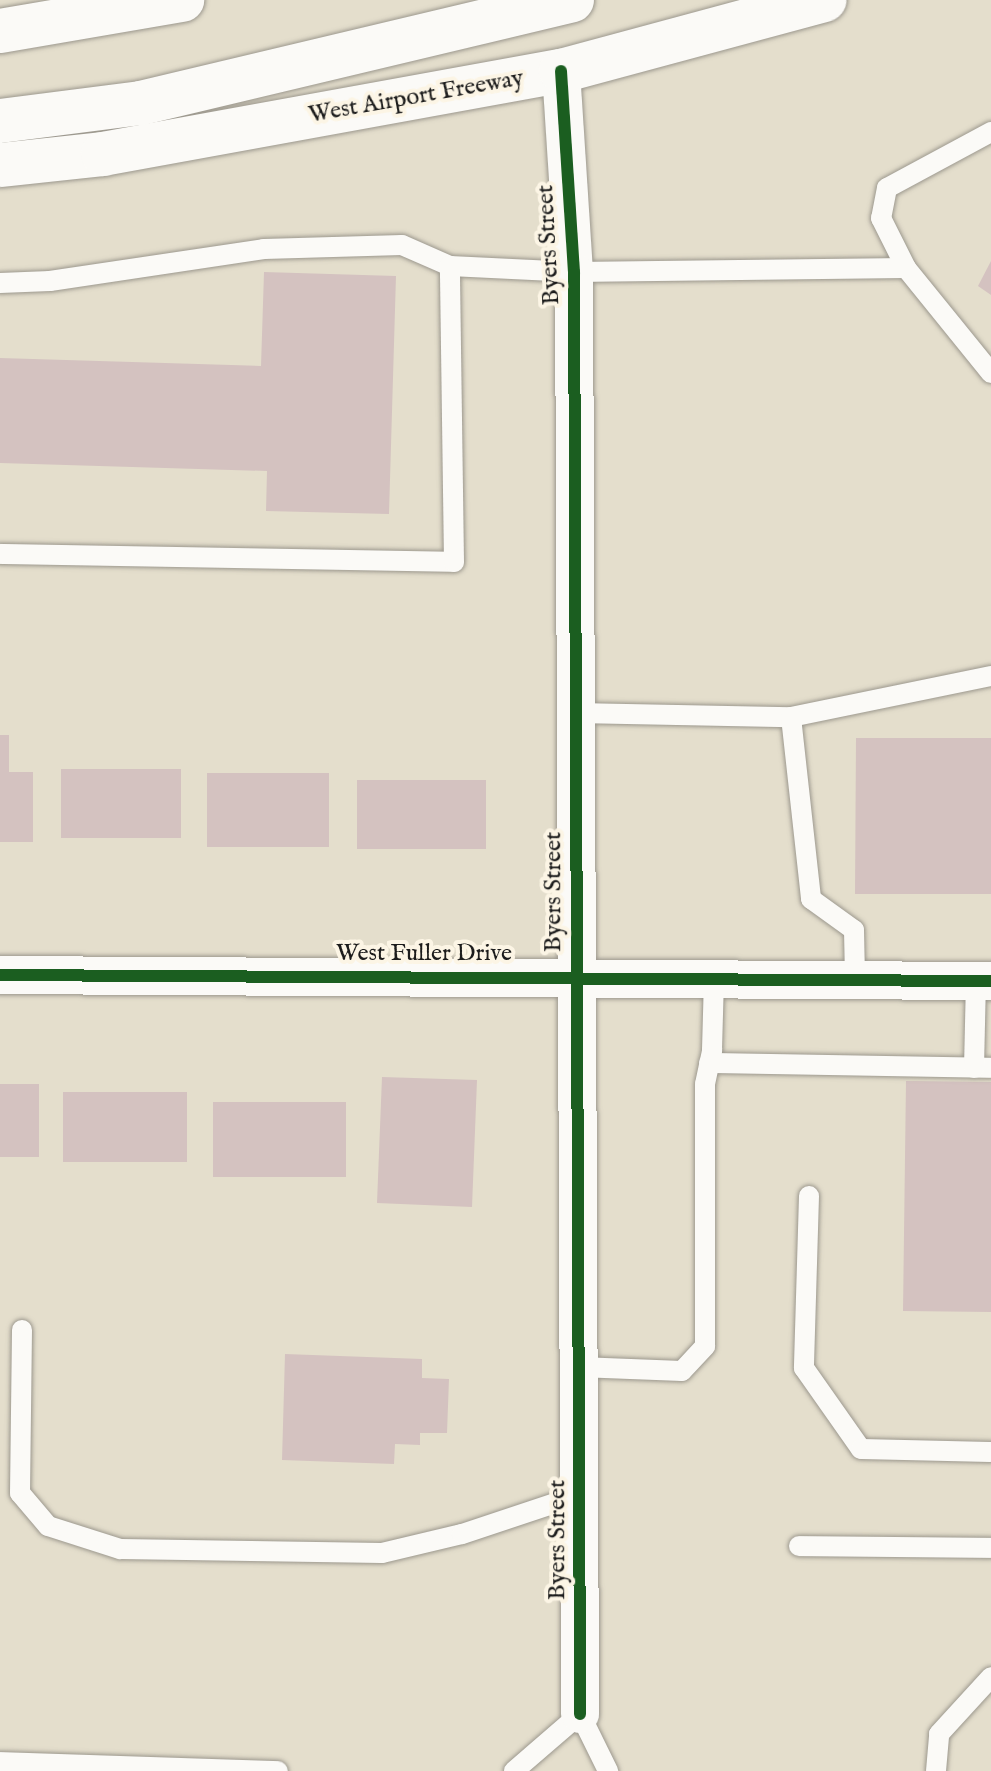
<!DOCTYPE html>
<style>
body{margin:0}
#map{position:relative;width:991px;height:1771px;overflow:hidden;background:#e4decc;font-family:"IM FELL English",serif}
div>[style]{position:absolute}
.building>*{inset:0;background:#d4c2c0}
.roads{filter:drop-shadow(0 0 2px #9c988e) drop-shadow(0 0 2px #9c988e)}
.lane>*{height:20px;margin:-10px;padding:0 10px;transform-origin:10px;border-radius:10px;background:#fbfaf7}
.street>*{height:38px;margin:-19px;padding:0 19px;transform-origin:19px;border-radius:19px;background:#fbfaf7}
.secondary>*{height:44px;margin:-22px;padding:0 22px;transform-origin:22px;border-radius:22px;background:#fbfaf7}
.highway>*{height:44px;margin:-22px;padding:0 22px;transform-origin:22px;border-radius:22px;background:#fbfaf7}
.cycleway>*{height:12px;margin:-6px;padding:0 6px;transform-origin:6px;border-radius:6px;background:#1b5e20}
span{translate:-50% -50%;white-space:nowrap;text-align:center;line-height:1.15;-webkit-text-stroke:8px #fcf5e5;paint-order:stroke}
.street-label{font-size:24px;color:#1c1c1c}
</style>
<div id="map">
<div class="building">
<i style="clip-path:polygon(991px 261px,991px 295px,978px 286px)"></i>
<i style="clip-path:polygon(264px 272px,396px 276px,389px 514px,266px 511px,267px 471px,0 463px,0 358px,261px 366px)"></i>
<i style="clip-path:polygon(0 735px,9px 735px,9px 772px,33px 772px,33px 842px,0 842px)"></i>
<i style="clip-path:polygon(856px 738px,991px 738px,991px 894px,855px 894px)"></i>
<i style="clip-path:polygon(61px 769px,181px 769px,181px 838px,61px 838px)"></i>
<i style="clip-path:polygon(207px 773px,329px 773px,329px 847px,207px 847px)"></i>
<i style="clip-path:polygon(357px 780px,486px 780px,486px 849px,357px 849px)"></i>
<i style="clip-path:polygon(382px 1077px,477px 1080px,472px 1207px,377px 1203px)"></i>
<i style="clip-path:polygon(906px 1081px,991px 1082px,991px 1312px,903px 1311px)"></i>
<i style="clip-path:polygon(0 1084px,39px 1084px,39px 1157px,0 1157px)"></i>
<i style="clip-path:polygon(63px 1092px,187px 1092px,187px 1162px,63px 1162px)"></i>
<i style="clip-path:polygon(213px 1102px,346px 1102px,346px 1177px,213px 1177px)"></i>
<i style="clip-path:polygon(285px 1354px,422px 1359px,422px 1378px,449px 1379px,447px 1433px,420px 1433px,420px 1445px,395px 1444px,394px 1464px,282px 1460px)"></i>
</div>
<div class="roads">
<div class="lane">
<i style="left:991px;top:132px;width:118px;rotate:151.7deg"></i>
<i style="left:887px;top:188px;width:31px;rotate:101deg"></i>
<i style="left:881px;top:218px;width:56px;rotate:63.4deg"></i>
<i style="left:906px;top:268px;width:135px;rotate:51deg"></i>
<i style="left:0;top:283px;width:50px;rotate:-2.3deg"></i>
<i style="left:50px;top:281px;width:216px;rotate:-8.5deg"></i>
<i style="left:264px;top:249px;width:138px;rotate:-1.7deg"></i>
<i style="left:402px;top:245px;width:52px;rotate:23.6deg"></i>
<i style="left:0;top:554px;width:454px;rotate:1deg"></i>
<i style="left:454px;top:562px;width:296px;rotate:-90.8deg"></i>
<i style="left:450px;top:266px;width:124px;rotate:2.8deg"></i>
<i style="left:574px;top:272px;width:332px;rotate:-0.7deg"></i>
<i style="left:576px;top:713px;width:215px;rotate:1.1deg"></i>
<i style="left:791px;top:717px;width:204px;rotate:-11.6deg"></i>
<i style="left:791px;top:717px;width:183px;rotate:83.7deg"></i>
<i style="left:811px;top:899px;width:53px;rotate:35.8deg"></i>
<i style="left:854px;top:930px;width:49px;rotate:88.8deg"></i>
<i style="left:709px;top:1063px;width:282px;rotate:1deg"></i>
<i style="left:974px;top:1068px;width:87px;rotate:-88.7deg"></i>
<i style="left:809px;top:1196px;width:172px;rotate:91.7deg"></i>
<i style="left:804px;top:1368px;width:99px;rotate:54.9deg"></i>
<i style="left:861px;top:1449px;width:130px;rotate:1.3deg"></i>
<i style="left:22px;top:1330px;width:163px;rotate:90.7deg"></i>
<i style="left:20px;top:1493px;width:43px;rotate:49.7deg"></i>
<i style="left:48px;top:1526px;width:76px;rotate:17.7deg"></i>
<i style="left:120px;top:1549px;width:262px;rotate:0.9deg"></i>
<i style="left:382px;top:1553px;width:82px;rotate:-13.4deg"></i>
<i style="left:462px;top:1534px;width:123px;rotate:-18.4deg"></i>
<i style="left:579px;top:1367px;width:103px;rotate:2.2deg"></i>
<i style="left:682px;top:1371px;width:34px;rotate:-47deg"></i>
<i style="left:705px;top:1346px;width:262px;rotate:-90deg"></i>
<i style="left:705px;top:1084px;width:35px;rotate:-78deg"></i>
<i style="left:712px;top:1050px;width:73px;rotate:-88.4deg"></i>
<i style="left:799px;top:1546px;width:192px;rotate:0.6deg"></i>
<i style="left:0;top:1762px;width:278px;rotate:1.9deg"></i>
<i style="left:514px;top:1771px;width:87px;rotate:-40.8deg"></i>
<i style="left:580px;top:1714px;width:64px;rotate:63.8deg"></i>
<i style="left:936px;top:1771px;width:37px;rotate:-85deg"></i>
<i style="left:939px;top:1734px;width:77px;rotate:-47.6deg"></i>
</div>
<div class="street">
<i style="left:561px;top:71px;width:201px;rotate:86.3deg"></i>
<i style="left:574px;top:272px;width:1442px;rotate:89.76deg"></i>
<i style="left:0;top:975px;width:991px;rotate:0.35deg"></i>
</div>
<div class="secondary">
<i style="left:0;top:165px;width:104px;rotate:-6.1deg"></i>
<i style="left:103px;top:154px;width:465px;rotate:-10.3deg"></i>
<i style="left:561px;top:71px;width:273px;rotate:-15.1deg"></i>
</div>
<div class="highway">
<i style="left:0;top:31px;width:185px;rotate:-9.7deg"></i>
<i style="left:0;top:121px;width:142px;rotate:-7.3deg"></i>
<i style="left:141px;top:103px;width:443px;rotate:-13.4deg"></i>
</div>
</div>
<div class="cycleway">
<i style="left:561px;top:71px;width:201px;rotate:86.3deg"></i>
<i style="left:574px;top:272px;width:1442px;rotate:89.76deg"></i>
<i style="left:0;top:975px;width:991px;rotate:0.35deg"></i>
</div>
<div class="street-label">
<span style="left:416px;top:97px;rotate:-10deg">West Airport Freeway</span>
<span style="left:549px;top:245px;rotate:-93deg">Byers Street</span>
<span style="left:554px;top:892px;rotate:-90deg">Byers Street</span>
<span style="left:424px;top:954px">West Fuller Drive</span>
<span style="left:558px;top:1540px;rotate:-90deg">Byers Street</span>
</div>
</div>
